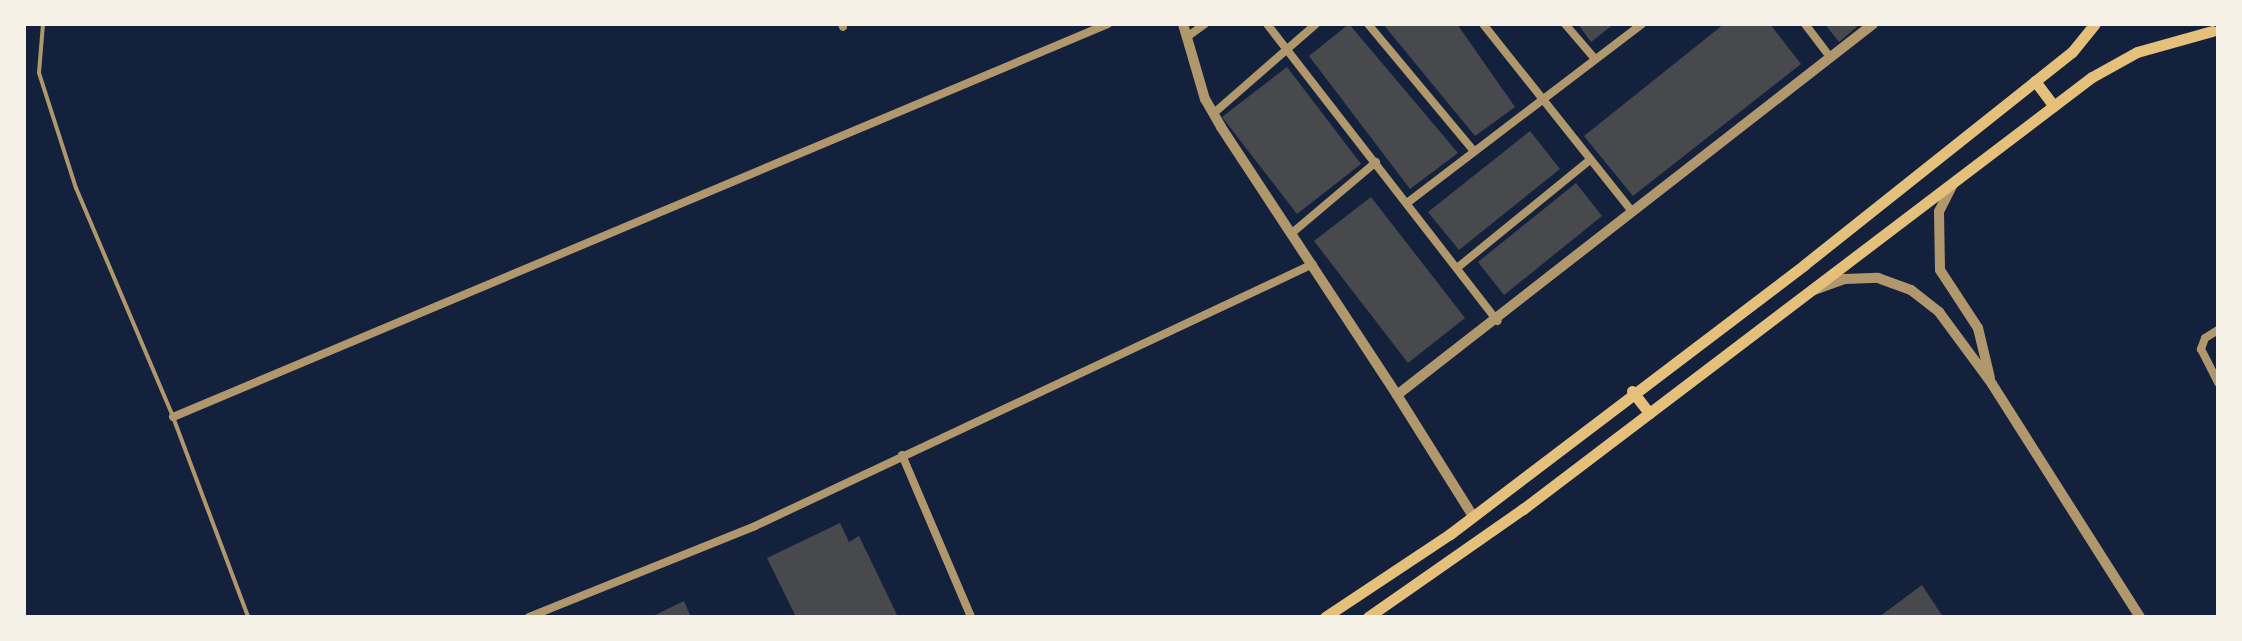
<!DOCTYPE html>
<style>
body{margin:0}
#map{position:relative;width:2242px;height:641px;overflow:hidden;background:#14213d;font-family:Mulish,sans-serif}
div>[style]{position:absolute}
.building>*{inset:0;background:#48494c}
.service>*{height:4px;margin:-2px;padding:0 2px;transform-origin:2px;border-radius:2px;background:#b1986c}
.minor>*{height:8px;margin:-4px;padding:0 4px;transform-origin:4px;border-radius:4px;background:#b1986c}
.tertiary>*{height:10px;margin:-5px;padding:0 5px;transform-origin:5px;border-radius:5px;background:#b1986c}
.secondary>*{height:11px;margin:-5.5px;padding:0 5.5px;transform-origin:5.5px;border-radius:5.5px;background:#e5c07b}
span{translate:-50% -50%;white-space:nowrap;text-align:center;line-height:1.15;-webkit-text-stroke:6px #f6f1e7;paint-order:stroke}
.frame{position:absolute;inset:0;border:26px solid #f6f1e7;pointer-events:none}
</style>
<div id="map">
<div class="building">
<i style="clip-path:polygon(1349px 24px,1458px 153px,1410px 189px,1309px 56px)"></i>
<i style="clip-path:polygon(1383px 24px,1457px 24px,1515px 107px,1475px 136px)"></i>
<i style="clip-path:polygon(1578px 24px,1614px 24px,1591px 42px)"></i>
<i style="clip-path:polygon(1724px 24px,1770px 24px,1801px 64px,1633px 196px,1584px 136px)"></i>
<i style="clip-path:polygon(1825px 24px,1860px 24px,1839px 42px)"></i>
<i style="clip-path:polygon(1287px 67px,1361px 164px,1297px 214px,1222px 117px)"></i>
<i style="clip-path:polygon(1530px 131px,1560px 169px,1459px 250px,1428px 212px)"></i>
<i style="clip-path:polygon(1576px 183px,1602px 216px,1504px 295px,1478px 262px)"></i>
<i style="clip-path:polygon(1371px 197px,1465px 318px,1408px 363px,1314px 241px)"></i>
<i style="clip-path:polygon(840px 523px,849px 542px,859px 536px,898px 617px,796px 617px,767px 558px)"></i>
<i style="clip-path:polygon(1922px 585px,1943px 617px,1877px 617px,1883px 614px)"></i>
<i style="clip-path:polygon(684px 601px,691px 617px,651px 617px)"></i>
</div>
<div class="service">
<i style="left:43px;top:24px;width:49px;rotate:94.7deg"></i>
<i style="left:39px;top:73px;width:121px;rotate:72.2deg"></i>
<i style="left:76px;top:188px;width:249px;rotate:67deg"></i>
<i style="left:173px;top:417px;width:214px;rotate:69.4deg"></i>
</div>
<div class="minor">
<i style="left:842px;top:24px;width:3px;rotate:72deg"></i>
<i style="left:1267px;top:24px;width:376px;rotate:52.2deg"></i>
<i style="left:1368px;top:24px;width:165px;rotate:50.2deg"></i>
<i style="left:1483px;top:24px;width:236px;rotate:51.5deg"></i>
<i style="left:1565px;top:24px;width:46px;rotate:49.4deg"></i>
<i style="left:1805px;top:24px;width:41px;rotate:52.9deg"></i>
<i style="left:1187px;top:37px;width:22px;rotate:-36deg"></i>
<i style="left:1214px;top:113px;width:135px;rotate:-41.1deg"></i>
<i style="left:1407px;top:203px;width:295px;rotate:-37.3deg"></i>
<i style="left:1292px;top:233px;width:110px;rotate:-40.2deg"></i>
<i style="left:1457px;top:268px;width:171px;rotate:-39.1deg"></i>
<i style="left:2218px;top:330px;width:15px;rotate:148deg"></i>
<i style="left:2205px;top:338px;width:12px;rotate:110deg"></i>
<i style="left:2201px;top:349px;width:38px;rotate:63deg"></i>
<i style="left:173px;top:417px;width:1014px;rotate:-22.8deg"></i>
<i style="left:902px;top:455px;width:176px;rotate:66.9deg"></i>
<i style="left:529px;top:617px;width:244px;rotate:-21.9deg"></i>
<i style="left:755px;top:526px;width:616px;rotate:-25.15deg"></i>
</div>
<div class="tertiary">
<i style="left:1183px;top:24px;width:78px;rotate:73.7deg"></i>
<i style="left:1205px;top:99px;width:32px;rotate:60deg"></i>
<i style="left:1221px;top:127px;width:321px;rotate:56.7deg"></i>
<i style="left:1397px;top:395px;width:604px;rotate:-37.93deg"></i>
<i style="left:1953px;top:184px;width:31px;rotate:117deg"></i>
<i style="left:1939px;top:212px;width:58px;rotate:89deg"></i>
<i style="left:1940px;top:270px;width:69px;rotate:56.8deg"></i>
<i style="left:1978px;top:328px;width:51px;rotate:76.5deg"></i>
<i style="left:1814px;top:290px;width:33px;rotate:-20deg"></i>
<i style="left:1845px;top:279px;width:33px;rotate:-2deg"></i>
<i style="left:1878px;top:278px;width:35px;rotate:20deg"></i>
<i style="left:1911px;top:290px;width:36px;rotate:38deg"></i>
<i style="left:1939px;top:312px;width:89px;rotate:53.6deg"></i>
<i style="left:1992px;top:384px;width:276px;rotate:57.6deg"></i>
<i style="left:1397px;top:395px;width:143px;rotate:57.9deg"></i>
</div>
<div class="secondary">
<i style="left:2035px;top:81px;width:31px;rotate:53deg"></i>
<i style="left:1632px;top:391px;width:28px;rotate:52deg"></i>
<i style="left:1325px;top:617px;width:150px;rotate:-33.6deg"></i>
<i style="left:1450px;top:534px;width:445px;rotate:-37.2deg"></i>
<i style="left:1804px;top:265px;width:342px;rotate:-38.5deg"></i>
<i style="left:2072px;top:52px;width:36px;rotate:-51deg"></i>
<i style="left:1368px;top:617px;width:189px;rotate:-34.9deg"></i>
<i style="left:1523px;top:509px;width:714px;rotate:-37.21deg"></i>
<i style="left:2092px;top:77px;width:51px;rotate:-29.1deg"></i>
<i style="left:2137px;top:52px;width:78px;rotate:-15.6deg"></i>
</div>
<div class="frame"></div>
</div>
